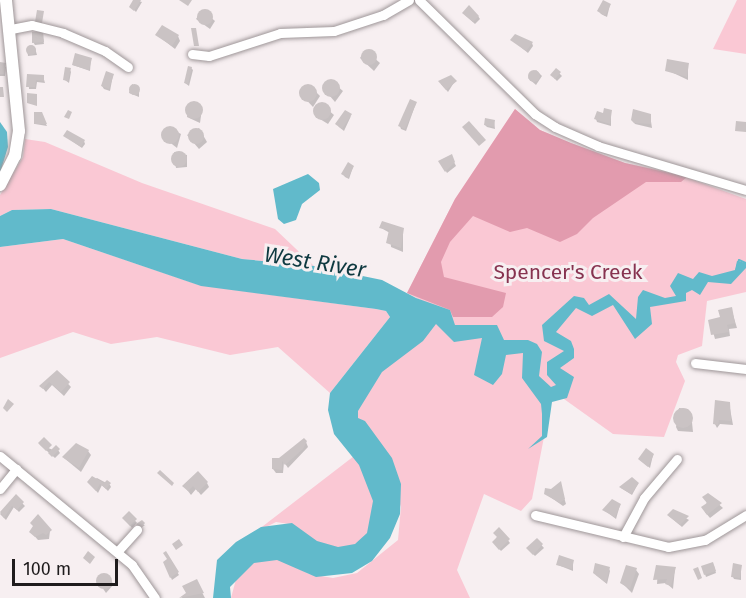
<!DOCTYPE html>
<style>
body{margin:0}
#map{position:relative;width:746px;height:598px;overflow:hidden;background:#f7eff1;font-family:"Fira Sans",sans-serif}
div>[style]{position:absolute}
.green>*{inset:0;background:#fac8d4}
.forest>*{inset:0;background:#e29bae}
.water>*{inset:0;background:#61bacb}
.shadow>*{inset:0;background:#0003}
.stream>*{height:2px;margin:-1px;padding:0 1px;transform-origin:1px;border-radius:1px;background:#61bacb}
.building>*{inset:0;background:#cac3c4}
.round{border-radius:50%}
.roads{filter:drop-shadow(0 0 2px #9e9698) drop-shadow(0 0 2px #9e9698)}
.minor>*{height:9px;margin:-4.5px;padding:0 4.5px;transform-origin:4.5px;border-radius:4.5px;background:#fff}
.major>*{height:12px;margin:-6px;padding:0 6px;transform-origin:6px;border-radius:6px;background:#fff}
span{translate:-50% -50%;white-space:nowrap;text-align:center;line-height:1.15;-webkit-text-stroke:6px #f7eff1;paint-order:stroke}
.park-label{font-size:21px;color:#873350}
.water-label{font-size:22px;color:#0e3940;font-style:italic}
.scale{position:absolute;left:12px;top:559px;width:106px;height:27px;box-sizing:border-box;border:3px solid #1f1c1d;border-top:0;padding-left:8px;font-size:18px;line-height:21px;white-space:nowrap;color:#1f1c1d;-webkit-text-stroke:4px #f7eff1;paint-order:stroke}
</style>
<div id="map">
<div class="green">
<i style="clip-path:polygon(737px 0,746px 0,746px 54px,713px 49px)"></i>
<i style="clip-path:polygon(515px 109px,540px 130px,571px 143px,625px 163px,674px 173px,746px 199px,746px 292px,707px 301px,702px 346px,678px 355px,676px 362px,685px 381px,664px 437px,613px 434px,557px 394px,547px 392px,544px 437px,532px 499px,521px 511px,484px 494px,457px 570px,470px 598px,231px 598px,239px 568px,262px 549px,309px 574px,333px 578px,357px 573px,398px 540px,401px 507px,382px 454px,352px 416px,354px 400px,429px 321px,452px 317px,407px 293px,455px 199px)"></i>
<i style="clip-path:polygon(25px 139px,45px 142px,142px 183px,275px 229px,314px 266px,242px 259px,51px 209px,12px 210px,0 216px,0 195px,23px 157px)"></i>
<i style="clip-path:polygon(63px 239px,199px 285px,376px 309px,386px 311px,390px 317px,330px 393px,278px 347px,230px 355px,157px 337px,111px 344px,73px 332px,0 358px,0 247px)"></i>
<i style="clip-path:polygon(358px 453px,380px 495px,365px 544px,339px 556px,289px 524px,276px 522px,254px 533px)"></i>
</div>
<div class="forest">
<i style="clip-path:polygon(515px 109px,540px 130px,571px 143px,625px 163px,687px 177px,681px 182px,646px 182px,593px 218px,577px 234px,560px 242px,527px 228px,510px 232px,473px 216px,450px 242px,441px 262px,444px 277px,506px 293px,503px 307px,492px 317px,453px 317px,450px 310px,407px 293px,455px 199px)"></i>
</div>
<div class="water">
<i style="clip-path:polygon(0 122px,7px 132px,8px 147px,0 173px)"></i>
<i style="clip-path:polygon(308px 174px,319px 183px,320px 190px,302px 204px,296px 220px,284px 224px,278px 219px,273px 189px)"></i>
<i style="clip-path:polygon(51px 209px,242px 259px,314px 266px,382px 280px,416px 298px,450px 310px,455px 325px,497px 325px,504px 340px,528px 340px,537px 344px,542px 352px,539px 376px,551px 387px,556px 385px,547px 375px,547px 362px,564px 351px,544px 341px,542px 325px,574px 296px,584px 298px,589px 305px,609px 294px,636px 319px,638px 297px,643px 290px,665px 298px,676px 296px,670px 286px,678px 273px,693px 279px,699px 272px,712px 276px,735px 270px,737px 261px,746px 263px,746px 268px,731px 284px,708px 282px,700px 295px,692px 290px,686px 293px,686px 301px,650px 307px,652px 324px,635px 339px,613px 305px,592px 316px,576px 308px,556px 332px,571px 341px,574px 349px,574px 358px,560px 368px,574px 377px,567px 398px,552px 402px,547px 437px,528px 449px,542px 436px,542px 414px,541px 404px,522px 378px,523px 353px,506px 355px,502px 374px,493px 385px,474px 375px,482px 338px,454px 342px,436px 324px,423px 341px,382px 372px,358px 411px,358px 418px,365px 421px,392px 458px,401px 484px,400px 514px,390px 538px,372px 561px,352px 573px,316px 577px,277px 560px,254px 563px,230px 587px,231px 598px,213px 598px,217px 560px,236px 542px,261px 527px,292px 523px,317px 541px,338px 547px,355px 544px,367px 533px,373px 501px,359px 465px,334px 434px,328px 410px,330px 393px,390px 317px,386px 311px,376px 309px,201px 286px,63px 239px,0 247px,0 216px,12px 210px)"></i>
</div>
<div class="shadow">
<i style="clip-path:polygon(135px 0,142px 2px,136px 12px,131px 7px)"></i>
<i style="clip-path:polygon(610px 5px,607px 17px,601px 14px,599px 11px)"></i>
<i style="clip-path:polygon(202px 10px,215px 21px,210px 29px,196px 19px)"></i>
<i style="clip-path:polygon(465px 15px,478px 16px,480px 19px,475px 24px)"></i>
<i style="clip-path:polygon(42px 33px,44px 44px,35px 45px,33px 42px)"></i>
<i style="clip-path:polygon(157px 35px,178px 36px,180px 41px,175px 49px)"></i>
<i style="clip-path:polygon(512px 40px,532px 43px,533px 46px,528px 53px)"></i>
<i style="clip-path:polygon(27px 48px,35px 48px,37px 55px,28px 56px)"></i>
<i style="clip-path:polygon(365px 50px,380px 63px,374px 71px,360px 58px)"></i>
<i style="clip-path:polygon(91px 59px,90px 71px,73px 65px)"></i>
<i style="clip-path:polygon(0 64px,6px 67px,5px 76px,0 76px)"></i>
<i style="clip-path:polygon(688px 65px,688px 80px,667px 70px)"></i>
<i style="clip-path:polygon(191px 68px,193px 70px,189px 86px,185px 83px)"></i>
<i style="clip-path:polygon(70px 70px,71px 72px,69px 83px,65px 80px)"></i>
<i style="clip-path:polygon(536px 70px,542px 76px,536px 85px,528px 78px)"></i>
<i style="clip-path:polygon(556px 70px,562px 76px,557px 81px,554px 78px)"></i>
<i style="clip-path:polygon(28px 75px,43px 76px,45px 83px,37px 82px,36px 89px,29px 89px)"></i>
<i style="clip-path:polygon(113px 75px,110px 91px,104px 89px,102px 86px)"></i>
<i style="clip-path:polygon(331px 81px,343px 91px,335px 102px,323px 88px)"></i>
<i style="clip-path:polygon(455px 81px,448px 92px,441px 84px)"></i>
<i style="clip-path:polygon(132px 84px,139px 88px,139px 97px,129px 93px)"></i>
<i style="clip-path:polygon(309px 85px,320px 96px,313px 107px,299px 92px)"></i>
<i style="clip-path:polygon(190px 102px,202px 109px,200px 123px,187px 117px)"></i>
<i style="clip-path:polygon(320px 103px,334px 115px,328px 124px,315px 116px)"></i>
<i style="clip-path:polygon(416px 103px,406px 131px,401px 129px,400px 126px)"></i>
<i style="clip-path:polygon(611px 112px,611px 126px,597px 122px,596px 119px)"></i>
<i style="clip-path:polygon(41px 114px,47px 126px,35px 124px)"></i>
<i style="clip-path:polygon(650px 115px,652px 128px,635px 124px,632px 120px)"></i>
<i style="clip-path:polygon(351px 116px,344px 131px,339px 127px,337px 124px)"></i>
<i style="clip-path:polygon(494px 121px,495px 129px,487px 127px,485px 125px)"></i>
<i style="clip-path:polygon(168px 127px,181px 134px,177px 148px,163px 137px)"></i>
<i style="clip-path:polygon(199px 128px,207px 142px,199px 149px,187px 135px)"></i>
<i style="clip-path:polygon(65px 136px,84px 141px,85px 144px,82px 148px)"></i>
<i style="clip-path:polygon(174px 152px,187px 155px,187px 167px,176px 168px)"></i>
<i style="clip-path:polygon(451px 156px,456px 166px,447px 173px,440px 161px)"></i>
<i style="clip-path:polygon(353px 167px,349px 179px,345px 177px,343px 174px)"></i>
<i style="clip-path:polygon(381px 228px,403px 229px,403px 252px,391px 247px,390px 233px)"></i>
<i style="clip-path:polygon(731px 308px,737px 328px,729px 329px,730px 336px,715px 339px,710px 321px,722px 318px)"></i>
<i style="clip-path:polygon(57px 372px,71px 387px,64px 396px,52px 385px,46px 392px,41px 386px)"></i>
<i style="clip-path:polygon(729px 403px,733px 425px,720px 424px,717px 428px,715px 424px)"></i>
<i style="clip-path:polygon(679px 408px,688px 409px,691px 413px,693px 432px,678px 431px,676px 427px)"></i>
<i style="clip-path:polygon(306px 442px,308px 447px,288px 468px,284px 462px,283px 473px,276px 473px,273px 469px,280px 459px)"></i>
<i style="clip-path:polygon(39px 444px,53px 450px,56px 447px,60px 453px,55px 458px)"></i>
<i style="clip-path:polygon(88px 451px,91px 455px,81px 472px,64px 458px)"></i>
<i style="clip-path:polygon(653px 455px,650px 468px,640px 460px)"></i>
<i style="clip-path:polygon(97px 478px,110px 485px,111px 487px,108px 491px,102px 485px,98px 493px,89px 483px)"></i>
<i style="clip-path:polygon(207px 483px,209px 487px,201px 495px,196px 489px,191px 495px,184px 486px)"></i>
<i style="clip-path:polygon(560px 484px,566px 504px,563px 506px,546px 494px)"></i>
<i style="clip-path:polygon(638px 484px,632px 495px,621px 488px)"></i>
<i style="clip-path:polygon(708px 495px,723px 508px,710px 518px,705px 512px)"></i>
<i style="clip-path:polygon(16px 497px,25px 506px,19px 512px,14px 507px,6px 520px,0 514px)"></i>
<i style="clip-path:polygon(620px 505px,616px 519px,604px 510px)"></i>
<i style="clip-path:polygon(673px 511px,689px 520px,682px 527px,669px 516px)"></i>
<i style="clip-path:polygon(129px 514px,138px 524px,145px 525px,141px 528px,137px 523px,132px 528px,126px 521px)"></i>
<i style="clip-path:polygon(499px 529px,510px 543px,501px 551px,495px 544px)"></i>
<i style="clip-path:polygon(50px 531px,49px 539px,38px 540px,31px 532px)"></i>
<i style="clip-path:polygon(537px 540px,544px 548px,535px 556px,530px 551px)"></i>
<i style="clip-path:polygon(169px 559px,179px 575px,172px 580px,165px 563px)"></i>
<i style="clip-path:polygon(573px 561px,573px 571px,558px 565px)"></i>
<i style="clip-path:polygon(714px 566px,716px 573px,706px 577px,705px 574px)"></i>
<i style="clip-path:polygon(741px 566px,741px 580px,734px 579px,733px 577px)"></i>
<i style="clip-path:polygon(658px 567px,675px 569px,673px 589px,666px 583px,657px 584px)"></i>
<i style="clip-path:polygon(609px 569px,610px 571px,607px 584px,596px 575px)"></i>
<i style="clip-path:polygon(636px 570px,639px 574px,632px 593px,622px 583px)"></i>
<i style="clip-path:polygon(102px 574px,114px 584px,106px 593px,97px 580px)"></i>
<i style="clip-path:polygon(196px 581px,205px 598px,181px 598px,188px 593px)"></i>
</div>
<div class="stream">
<i style="left:736px;top:271px;width:11px;rotate:-75deg"></i>
<i style="left:739px;top:260px;width:8px;rotate:23deg"></i>
</div>
<div class="building">
<i style="clip-path:polygon(133px 0,141px 0,134px 11px,129px 7px)"></i>
<i style="clip-path:polygon(179px 0,192px 0,188px 6px)"></i>
<i style="clip-path:polygon(603px 0,611px 4px,605px 16px,597px 11px)"></i>
<i style="clip-path:polygon(469px 5px,479px 16px,473px 22px,462px 13px)"></i>
<i class="round" style="left:197px;top:9px;width:16px;height:16px"></i>
<i style="clip-path:polygon(37px 10px,44px 11px,42px 23px,35px 22px)"></i>
<i style="clip-path:polygon(162px 25px,179px 35px,172px 46px,155px 35px)"></i>
<i style="clip-path:polygon(191px 28px,196px 28px,199px 46px,194px 46px)"></i>
<i style="clip-path:polygon(43px 31px,44px 42px,32px 43px,32px 32px)"></i>
<i style="clip-path:polygon(515px 34px,533px 42px,526px 51px,510px 40px)"></i>
<i class="round" style="left:26px;top:45px;width:10px;height:10px"></i>
<i class="round" style="left:361px;top:49px;width:16px;height:16px"></i>
<i style="clip-path:polygon(75px 53px,92px 58px,89px 70px,72px 65px)"></i>
<i style="clip-path:polygon(667px 59px,689px 63px,687px 77px,665px 71px)"></i>
<i style="clip-path:polygon(0 62px,6px 63px,4px 74px,0 74px)"></i>
<i style="clip-path:polygon(188px 66px,192px 67px,188px 84px,184px 83px)"></i>
<i style="clip-path:polygon(65px 67px,71px 68px,68px 81px,63px 80px)"></i>
<i style="clip-path:polygon(556px 68px,561px 72px,555px 79px,550px 75px)"></i>
<i class="round" style="left:528px;top:70px;width:12px;height:12px"></i>
<i style="clip-path:polygon(106px 71px,114px 74px,109px 89px,101px 86px)"></i>
<i style="clip-path:polygon(27px 74px,44px 75px,44px 81px,36px 80px,35px 87px,26px 87px)"></i>
<i style="clip-path:polygon(451px 75px,457px 81px,446px 90px,438px 81px)"></i>
<i class="round" style="left:322px;top:79px;width:18px;height:18px"></i>
<i class="round" style="left:128.5px;top:83.5px;width:11px;height:11px"></i>
<i class="round" style="left:299px;top:84px;width:18px;height:18px"></i>
<i style="clip-path:polygon(0 87px,3px 87px,4px 97px,0 97px)"></i>
<i style="clip-path:polygon(27px 93px,37px 94px,37px 106px,27px 103px)"></i>
<i style="clip-path:polygon(410px 99px,417px 102px,405px 129px,398px 126px)"></i>
<i class="round" style="left:185px;top:101px;width:18px;height:18px"></i>
<i class="round" style="left:313px;top:102px;width:18px;height:18px"></i>
<i style="clip-path:polygon(604px 108px,612px 110px,610px 124px,594px 119px,597px 111px,603px 113px)"></i>
<i style="clip-path:polygon(633px 109px,651px 114px,651px 124px,634px 123px,631px 120px)"></i>
<i style="clip-path:polygon(68px 110px,72px 112px,69px 119px,64px 117px)"></i>
<i style="clip-path:polygon(345px 110px,352px 114px,342px 129px,335px 124px)"></i>
<i style="clip-path:polygon(34px 112px,42px 112px,47px 124px,34px 124px)"></i>
<i style="clip-path:polygon(485px 118px,495px 120px,494px 127px,484px 125px)"></i>
<i style="clip-path:polygon(469px 121px,486px 140px,479px 146px,462px 127px)"></i>
<i style="clip-path:polygon(736px 121px,746px 122px,746px 132px,735px 131px)"></i>
<i class="round" style="left:161px;top:126px;width:18px;height:18px"></i>
<i class="round" style="left:188px;top:128px;width:16px;height:16px"></i>
<i style="clip-path:polygon(67px 130px,85px 140px,81px 147px,63px 136px)"></i>
<i class="round" style="left:171px;top:151px;width:16px;height:16px"></i>
<i style="clip-path:polygon(452px 154px,455px 162px,445px 172px,438px 161px)"></i>
<i style="clip-path:polygon(348px 162px,354px 166px,348px 178px,341px 174px)"></i>
<i style="clip-path:polygon(382px 221px,404px 228px,401px 248px,386px 243px,389px 230px,379px 228px)"></i>
<i style="clip-path:polygon(732px 307px,735px 323px,727px 325px,729px 332px,711px 335px,708px 320px,720px 317px,718px 310px)"></i>
<i style="clip-path:polygon(57px 370px,70px 382px,61px 392px,49px 382px,43px 389px,39px 386px)"></i>
<i style="clip-path:polygon(8px 399px,14px 404px,7px 412px,3px 408px)"></i>
<i style="clip-path:polygon(715px 400px,730px 402px,731px 421px,719px 420px,718px 425px,713px 424px)"></i>
<i class="round" style="left:673px;top:408px;width:20px;height:20px"></i>
<i style="clip-path:polygon(44px 437px,52px 445px,46px 451px,38px 443px)"></i>
<i style="clip-path:polygon(304px 438px,307px 441px,303px 449px,285px 465px,282px 461px,282px 470px,272px 469px,272px 458px,279px 458px)"></i>
<i style="clip-path:polygon(76px 443px,89px 450px,79px 468px,62px 457px)"></i>
<i style="clip-path:polygon(56px 445px,60px 449px,52px 457px,48px 453px)"></i>
<i style="clip-path:polygon(646px 448px,654px 454px,648px 467px,638px 459px)"></i>
<i style="clip-path:polygon(160px 470px,174px 483px,172px 486px,157px 473px)"></i>
<i style="clip-path:polygon(198px 471px,208px 482px,198px 492px,193px 486px,188px 491px,182px 486px)"></i>
<i style="clip-path:polygon(92px 476px,104px 483px,107px 480px,111px 483px,106px 489px,100px 484px,96px 491px,87px 482px)"></i>
<i style="clip-path:polygon(632px 477px,639px 483px,631px 494px,619px 487px)"></i>
<i style="clip-path:polygon(561px 481px,565px 499px,560px 503px,544px 494px,545px 488px,551px 489px)"></i>
<i style="clip-path:polygon(708px 493px,722px 503px,707px 515px,701px 507px,707px 503px,702px 497px)"></i>
<i style="clip-path:polygon(16px 494px,24px 502px,17px 510px,12px 506px,4px 518px,0 512px)"></i>
<i style="clip-path:polygon(612px 499px,621px 504px,615px 517px,602px 510px)"></i>
<i style="clip-path:polygon(673px 509px,689px 516px,680px 525px,667px 515px)"></i>
<i style="clip-path:polygon(129px 511px,137px 519px,130px 526px,122px 518px)"></i>
<i style="clip-path:polygon(38px 514px,52px 530px,46px 535px,43px 533px,35px 537px,29px 532px,33px 526px,30px 523px)"></i>
<i style="clip-path:polygon(142px 520px,145px 523px,140px 529px,136px 524px)"></i>
<i style="clip-path:polygon(499px 527px,510px 539px,499px 550px,492px 542px,497px 537px,493px 533px)"></i>
<i style="clip-path:polygon(537px 538px,543px 544px,533px 555px,526px 548px)"></i>
<i style="clip-path:polygon(179px 539px,183px 545px,176px 550px,172px 544px)"></i>
<i style="clip-path:polygon(88px 551px,95px 557px,90px 564px,83px 558px)"></i>
<i style="clip-path:polygon(166px 551px,179px 572px,170px 578px,163px 562px,167px 559px,163px 553px)"></i>
<i style="clip-path:polygon(559px 555px,574px 560px,572px 569px,556px 565px)"></i>
<i style="clip-path:polygon(713px 562px,716px 571px,704px 575px,701px 566px)"></i>
<i style="clip-path:polygon(595px 563px,610px 567px,606px 583px,593px 573px)"></i>
<i style="clip-path:polygon(733px 563px,742px 565px,740px 578px,731px 577px)"></i>
<i style="clip-path:polygon(626px 565px,637px 568px,630px 589px,620px 583px)"></i>
<i style="clip-path:polygon(656px 565px,676px 567px,671px 586px,665px 584px,667px 579px,653px 580px)"></i>
<i style="clip-path:polygon(698px 567px,702px 578px,698px 580px,693px 569px)"></i>
<i class="round" style="left:96px;top:573px;width:16px;height:16px"></i>
<i style="clip-path:polygon(197px 579px,204px 593px,179px 598px,186px 593px,182px 586px)"></i>
</div>
<div class="roads">
<div class="minor">
<i style="left:419px;top:0;width:163px;rotate:44.5deg"></i>
<i style="left:535px;top:114px;width:24px;rotate:33deg"></i>
<i style="left:555px;top:127px;width:47px;rotate:23.8deg"></i>
<i style="left:598px;top:146px;width:154px;rotate:16.6deg"></i>
<i style="left:11px;top:29px;width:21px;rotate:-11deg"></i>
<i style="left:32px;top:25px;width:32px;rotate:14deg"></i>
<i style="left:63px;top:33px;width:46px;rotate:23.2deg"></i>
<i style="left:105px;top:51px;width:28px;rotate:35deg"></i>
<i style="left:192px;top:54px;width:17px;rotate:7deg"></i>
<i style="left:209px;top:56px;width:75px;rotate:-17.9deg"></i>
<i style="left:280px;top:33px;width:54px;rotate:-2.1deg"></i>
<i style="left:334px;top:31px;width:52px;rotate:-18.1deg"></i>
<i style="left:383px;top:15px;width:30px;rotate:-30deg"></i>
<i style="left:695px;top:363px;width:51px;rotate:6.7deg"></i>
<i style="left:0;top:456px;width:171px;rotate:39.5deg"></i>
<i style="left:132px;top:565px;width:40px;rotate:55.1deg"></i>
<i style="left:0;top:489px;width:26px;rotate:-51deg"></i>
<i style="left:535px;top:515px;width:137px;rotate:13.5deg"></i>
<i style="left:668px;top:547px;width:38px;rotate:-11deg"></i>
<i style="left:705px;top:540px;width:48px;rotate:-31.4deg"></i>
<i style="left:623px;top:537px;width:44px;rotate:-61.7deg"></i>
<i style="left:644px;top:498px;width:51px;rotate:-49.8deg"></i>
<i style="left:117px;top:552px;width:30px;rotate:-48deg"></i>
</div>
<div class="major">
<i style="left:0;top:185px;width:33px;rotate:-63deg"></i>
<i style="left:15px;top:156px;width:25px;rotate:-81deg"></i>
<i style="left:19px;top:131px;width:132px;rotate:-95.7deg"></i>
</div>
</div>
<div class="park-label">
<span style="left:568px;top:272px">Spencer's Creek</span>
</div>
<div class="water-label">
<span style="left:315px;top:262px;rotate:9deg">West River</span>
</div>
<div class="scale">100 m</div>
</div>
